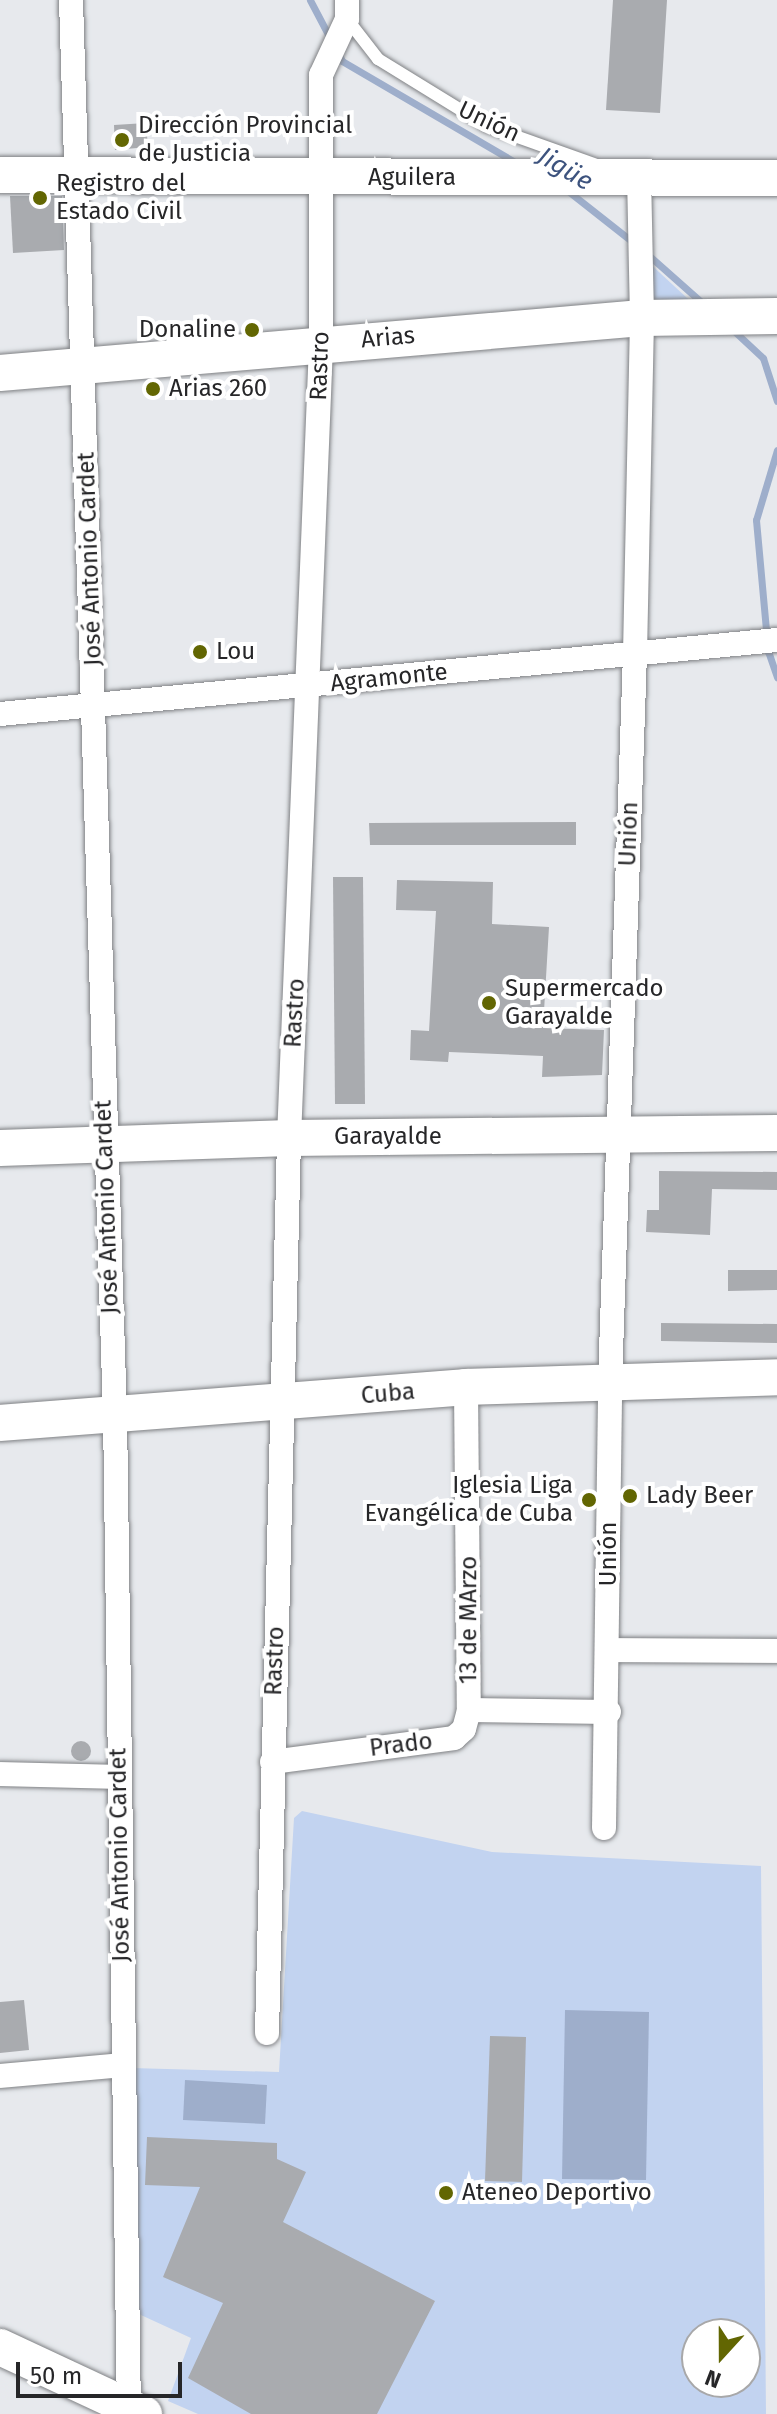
<!DOCTYPE html>
<meta charset="utf-8">
<style>
body{margin:0}
#map{position:relative;width:777px;height:2414px;overflow:hidden;background:#e7e9ed;font-family:"Fira Sans",sans-serif}
div>[style]{position:absolute}
.green>*{inset:0;background:#c2d3f0}
.water>*{inset:0;background:#9eaecb}
.stream>*{height:7px;margin:-3.5px;padding:0 3.5px;transform-origin:3.5px;border-radius:3.5px;background:#9eaecb}
.building>*{inset:0;background:#a9abaf}
.round{border-radius:50%}
.roads{filter:drop-shadow(0 0 2px #7f8184) drop-shadow(0 0 2px #7f8184)}
.lane>*{height:12px;margin:-6px;padding:0 6px;transform-origin:6px;border-radius:6px;background:#fff}
.street>*{height:24px;margin:-12px;padding:0 12px;transform-origin:12px;border-radius:12px;background:#fff}
.secondary>*{height:36px;margin:-18px;padding:0 18px;transform-origin:18px;border-radius:18px;background:#fff}
.dots>*{width:22px;height:22px;translate:-50% -50%;box-sizing:border-box;border:4px solid #fff;border-radius:50%}
span{translate:-50% -50%;white-space:nowrap;text-align:center;line-height:1.15;-webkit-text-stroke:8px #fff;paint-order:stroke}
.street-label{font-size:24px;color:#262628}
.poi-label{font-size:24px;color:#262628}
.left{translate:0 -50%;text-align:left}
.right{translate:-100% -50%;text-align:right}
.water-label{font-size:26px;color:#3d537e;font-style:italic}
.north{position:absolute;left:681px;top:2318px;width:80px;height:80px;box-sizing:border-box;background:#fff;border:2px solid #a8a8a9;border-radius:50%;rotate:201deg;font-size:22px;font-weight:700;line-height:32px;text-align:center;color:#262628}
.north::after{content:'';display:block;margin:auto;width:28px;height:36px;background:#626602;clip-path:polygon(50% 0,100% 100%,50% 72%,0 100%)}
.scale{position:absolute;left:16px;top:2362px;width:166px;height:36px;box-sizing:border-box;border:4px solid #262628;border-top:0;padding-left:10px;font-size:24px;line-height:28px;white-space:nowrap;color:#262628;-webkit-text-stroke:6px #fff;paint-order:stroke}
</style>
<div id="map">
<div class="green">
<i style="clip-path:polygon(646px 260px,700px 310px,648px 311px)"></i>
<i style="clip-path:polygon(evenodd,302px 1811px,492px 1852px,761px 1866px,766px 2414px,198px 2414px,168px 2401px,191px 2338px,130px 2310px,131px 2068px,279px 2072px,294px 1818px,302px 1811px,697px 2334px,745px 2334px,745px 2382px,697px 2382px,697px 2334px)"></i>
</div>
<div class="water">
<i style="clip-path:polygon(565px 2010px,649px 2012px,646px 2180px,562px 2179px)"></i>
<i style="clip-path:polygon(185px 2080px,267px 2085px,265px 2124px,183px 2120px)"></i>
</div>
<div class="stream">
<i style="left:310px;top:0;width:45px;rotate:62.3deg"></i>
<i style="left:337px;top:51px;width:11px;rotate:63deg"></i>
<i style="left:342px;top:61px;width:200px;rotate:30.3deg"></i>
<i style="left:568px;top:191px;width:84px;rotate:38.2deg"></i>
<i style="left:646px;top:253px;width:80px;rotate:41.5deg"></i>
<i style="left:733px;top:330px;width:41px;rotate:43deg"></i>
<i style="left:763px;top:358px;width:45px;rotate:72deg"></i>
<i style="left:777px;top:450px;width:73px;rotate:106.7deg"></i>
<i style="left:756px;top:520px;width:132px;rotate:84.8deg"></i>
<i style="left:768px;top:651px;width:28px;rotate:71deg"></i>
</div>
<div class="building">
<i style="clip-path:polygon(613px 0,667px 0,660px 113px,606px 110px)"></i>
<i style="clip-path:polygon(146px 123px,148px 147px,115px 150px,114px 125px)"></i>
<i style="clip-path:polygon(10px 196px,62px 196px,64px 250px,13px 253px)"></i>
<i style="clip-path:polygon(576px 822px,576px 845px,370px 845px,369px 823px)"></i>
<i style="clip-path:polygon(333px 877px,363px 877px,365px 1104px,335px 1104px)"></i>
<i style="clip-path:polygon(397px 880px,493px 882px,492px 924px,549px 927px,543px 1028px,604px 1030px,602px 1075px,542px 1077px,543px 1056px,449px 1052px,448px 1062px,410px 1060px,411px 1030px,429px 1031px,436px 911px,396px 910px)"></i>
<i style="clip-path:polygon(659px 1171px,777px 1172px,777px 1190px,712px 1189px,710px 1235px,646px 1232px,647px 1210px,659px 1210px)"></i>
<i style="clip-path:polygon(728px 1270px,777px 1270px,777px 1290px,728px 1291px)"></i>
<i style="clip-path:polygon(661px 1323px,777px 1324px,777px 1343px,661px 1341px)"></i>
<i class="round" style="left:71px;top:1741px;width:20px;height:20px"></i>
<i style="clip-path:polygon(24px 2000px,29px 2050px,0 2053px,0 2002px)"></i>
<i style="clip-path:polygon(490px 2036px,526px 2037px,522px 2182px,485px 2181px)"></i>
<i style="clip-path:polygon(147px 2137px,277px 2143px,277px 2159px,306px 2172px,283px 2222px,435px 2301px,377px 2414px,251px 2414px,188px 2378px,223px 2303px,163px 2277px,200px 2187px,145px 2185px)"></i>
</div>
<div class="roads">
<div class="lane">
<i style="left:347px;top:19px;width:51px;rotate:52.2deg"></i>
<i style="left:378px;top:59px;width:128px;rotate:31.6deg"></i>
<i style="left:487px;top:126px;width:114px;rotate:19.6deg"></i>
</div>
<div class="street">
<i style="left:71px;top:0;width:1414px;rotate:88.22deg"></i>
<i style="left:115px;top:1413px;width:1001px;rotate:89.2deg"></i>
<i style="left:0;top:714px;width:781px;rotate:-5.44deg"></i>
<i style="left:466px;top:1387px;width:323px;rotate:89.5deg"></i>
<i style="left:608px;top:1650px;width:169px;rotate:0.3deg"></i>
<i style="left:272px;top:1762px;width:184px;rotate:-7.5deg"></i>
<i style="left:454px;top:1738px;width:13px;rotate:-42deg"></i>
<i style="left:464px;top:1729px;width:20px;rotate:-75deg"></i>
<i style="left:469px;top:1710px;width:140px;rotate:0.8deg"></i>
<i style="left:0;top:1774px;width:120px;rotate:1.4deg"></i>
<i style="left:604px;top:1828px;width:447px;rotate:-89.2deg"></i>
<i style="left:610px;top:1381px;width:727px;rotate:-88.03deg"></i>
<i style="left:635px;top:654px;width:336px;rotate:-88.8deg"></i>
<i style="left:642px;top:318px;width:139px;rotate:-91.2deg"></i>
<i style="left:267px;top:2033px;width:895px;rotate:-88.59deg"></i>
<i style="left:289px;top:1138px;width:795px;rotate:-87.69deg"></i>
<i style="left:321px;top:344px;width:269px;rotate:-90deg"></i>
<i style="left:321px;top:75px;width:62px;rotate:-65.1deg"></i>
<i style="left:347px;top:19px;width:19px;rotate:-90deg"></i>
<i style="left:0;top:2076px;width:123px;rotate:-5.1deg"></i>
</div>
<div class="secondary">
<i style="left:0;top:175px;width:777px;rotate:0.22deg"></i>
<i style="left:0;top:373px;width:644px;rotate:-4.9deg"></i>
<i style="left:642px;top:318px;width:135px;rotate:-0.8deg"></i>
<i style="left:0;top:1148px;width:289px;rotate:-2deg"></i>
<i style="left:289px;top:1138px;width:488px;rotate:-0.6deg"></i>
<i style="left:0;top:1423px;width:467px;rotate:-4.4deg"></i>
<i style="left:466px;top:1387px;width:311px;rotate:-1.8deg"></i>
<i style="left:0;top:2347px;width:159px;rotate:25deg"></i>
</div>
</div>
<div class="dots">
<i style="left:122px;top:140px;background:#626602"></i>
<i style="left:40px;top:198px;background:#626602"></i>
<i style="left:252px;top:330px;background:#626602"></i>
<i style="left:153px;top:389px;background:#626602"></i>
<i style="left:200px;top:652px;background:#626602"></i>
<i style="left:489px;top:1003px;background:#626602"></i>
<i style="left:630px;top:1496px;background:#626602"></i>
<i style="left:589px;top:1500px;background:#626602"></i>
<i style="left:446px;top:2193px;background:#626602"></i>
</div>
<div class="street-label">
<span style="left:489px;top:122px;rotate:25deg">Unión</span>
<span style="left:412px;top:178px">Aguilera</span>
<span style="left:388px;top:338px;rotate:-5deg">Arias</span>
<span style="left:320px;top:366px;rotate:-88deg">Rastro</span>
<span style="left:90px;top:559px;rotate:-92deg">José Antonio Cardet</span>
<span style="left:389px;top:678px;rotate:-6deg">Agramonte</span>
<span style="left:629px;top:834px;rotate:-88deg">Unión</span>
<span style="left:295px;top:1013px;rotate:-87deg">Rastro</span>
<span style="left:388px;top:1137px">Garayalde</span>
<span style="left:107px;top:1207px;rotate:-92deg">José Antonio Cardet</span>
<span style="left:388px;top:1394px;rotate:-5deg">Cuba</span>
<span style="left:609px;top:1554px;rotate:-90deg">Unión</span>
<span style="left:469px;top:1620px;rotate:-90deg">13 de MArzo</span>
<span style="left:275px;top:1661px;rotate:-88deg">Rastro</span>
<span style="left:401px;top:1745px;rotate:-7deg">Prado</span>
<span style="left:120px;top:1855px;rotate:-91deg">José Antonio Cardet</span>
</div>
<div class="poi-label">
<span class="left" style="left:138px;top:140px">Dirección Provincial<br>de Justicia</span>
<span class="left" style="left:56px;top:198px">Registro del<br>Estado Civil</span>
<span class="right" style="left:236px;top:330px">Donaline</span>
<span class="left" style="left:169px;top:389px">Arias 260</span>
<span class="left" style="left:216px;top:652px">Lou</span>
<span class="left" style="left:505px;top:1003px">Supermercado<br>Garayalde</span>
<span class="right" style="left:573px;top:1500px">Iglesia Liga<br>Evangélica de Cuba</span>
<span class="left" style="left:646px;top:1496px">Lady Beer</span>
<span class="left" style="left:462px;top:2193px">Ateneo Deportivo</span>
</div>
<div class="water-label">
<span style="left:565px;top:169px;rotate:31deg">Jigüe</span>
</div>
<div class="north">N</div>
<div class="scale">50 m</div>
</div>
